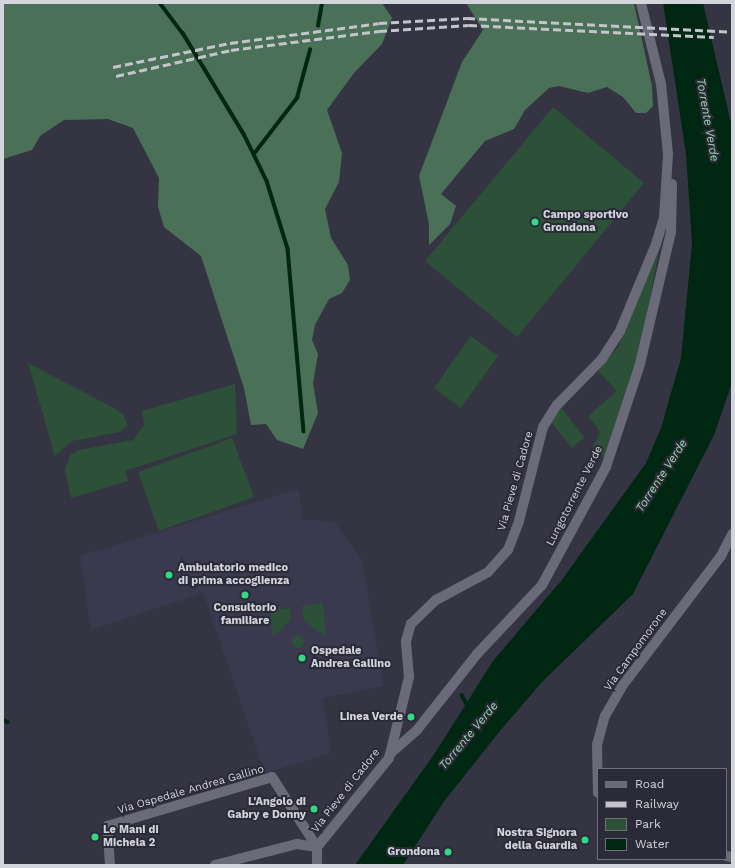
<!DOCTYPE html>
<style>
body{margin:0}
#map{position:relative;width:735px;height:868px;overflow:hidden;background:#353442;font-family:"Work Sans",sans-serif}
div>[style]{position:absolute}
.built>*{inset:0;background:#3b394e}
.green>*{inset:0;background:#2d5039}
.round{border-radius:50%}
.forest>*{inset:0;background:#4a7057}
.water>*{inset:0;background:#002712}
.stream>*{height:3.5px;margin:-1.75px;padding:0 1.75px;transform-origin:1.75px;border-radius:1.75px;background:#002712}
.tertiary>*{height:10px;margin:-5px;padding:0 5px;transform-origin:5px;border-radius:5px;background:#6a6a79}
.secondary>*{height:10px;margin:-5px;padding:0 5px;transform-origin:5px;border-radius:5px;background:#6a6a79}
.rail>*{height:3px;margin-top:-1.5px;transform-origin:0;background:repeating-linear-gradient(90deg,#c4c4cd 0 8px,transparent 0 12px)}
.dots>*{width:11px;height:11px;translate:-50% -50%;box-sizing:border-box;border:2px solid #2b2a38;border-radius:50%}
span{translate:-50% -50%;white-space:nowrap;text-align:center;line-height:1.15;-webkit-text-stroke:4px #2b2a38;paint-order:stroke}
.poi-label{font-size:11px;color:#d4d4dd;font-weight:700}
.left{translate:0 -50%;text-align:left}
.right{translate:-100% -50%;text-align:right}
.street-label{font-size:11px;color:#d4d4dd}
.water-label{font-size:12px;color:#97d8ac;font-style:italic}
.frame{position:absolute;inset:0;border:4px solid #d4d4dd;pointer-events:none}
.legend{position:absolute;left:597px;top:768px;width:130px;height:92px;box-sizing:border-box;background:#2b2a38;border:1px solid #6f6e7a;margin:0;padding:5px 7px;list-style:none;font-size:12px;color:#d4d4dd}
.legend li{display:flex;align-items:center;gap:8px;height:20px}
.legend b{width:20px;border:1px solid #6f6e7a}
</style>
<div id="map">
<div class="built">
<i style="clip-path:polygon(299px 489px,302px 520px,334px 521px,362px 561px,384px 686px,323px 698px,331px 753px,265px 773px,203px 593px,91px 630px,80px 556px)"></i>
</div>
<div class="green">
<i style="clip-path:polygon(553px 107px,644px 183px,517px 337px,425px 261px)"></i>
<i style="clip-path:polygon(660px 245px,639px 356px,622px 416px,604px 457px,593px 447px,600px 432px,588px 416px,617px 391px,598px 371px,618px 347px)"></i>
<i style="clip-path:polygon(471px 336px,498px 356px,461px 408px,434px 388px)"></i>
<i style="clip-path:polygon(28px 363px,114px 408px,124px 415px,127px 426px,120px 432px,72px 441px,55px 456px)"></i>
<i style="clip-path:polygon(235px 384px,237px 434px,125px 471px,128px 481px,71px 498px,65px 470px,70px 455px,79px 450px,133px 440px,144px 425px,142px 411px)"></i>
<i style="clip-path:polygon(561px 407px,584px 437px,572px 448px,551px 422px)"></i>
<i style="clip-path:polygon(232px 438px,254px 497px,159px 531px,138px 472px)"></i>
<i style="clip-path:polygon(323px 603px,326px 637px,304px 621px,302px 606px)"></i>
<i style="clip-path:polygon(290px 608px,290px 620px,273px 637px,270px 610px)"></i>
<i class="round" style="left:292px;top:636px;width:12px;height:12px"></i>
</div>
<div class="forest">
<i style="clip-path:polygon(3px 3px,382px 3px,392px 18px,382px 44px,354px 73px,327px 110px,342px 153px,339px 182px,325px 209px,331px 238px,348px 265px,350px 280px,342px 293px,329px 299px,315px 325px,312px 340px,318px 354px,313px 383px,318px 413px,303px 449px,277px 440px,266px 424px,251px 425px,244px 388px,201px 256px,164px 227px,158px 207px,159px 178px,133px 128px,108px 119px,64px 120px,40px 136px,32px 150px,3px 159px)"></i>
<i style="clip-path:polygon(466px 3px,634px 3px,652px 86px,653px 106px,646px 113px,636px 113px,623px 97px,607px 87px,588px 93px,559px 86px,549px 88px,525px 110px,514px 129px,485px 141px,441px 194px,456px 206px,450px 224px,429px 245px,429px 224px,419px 176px,462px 62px,483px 30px)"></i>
</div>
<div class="water">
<i style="clip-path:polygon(663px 3px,703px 3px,731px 123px,732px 383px,714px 435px,633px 594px,543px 681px,504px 726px,445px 800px,403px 865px,355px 865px,435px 753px,493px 661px,561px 581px,646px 463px,661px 428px,681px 358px,692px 244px,686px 154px)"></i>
</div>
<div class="stream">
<i style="left:160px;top:3px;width:38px;rotate:53deg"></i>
<i style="left:183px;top:33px;width:118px;rotate:58.9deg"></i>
<i style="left:244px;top:134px;width:52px;rotate:63.9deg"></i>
<i style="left:267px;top:181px;width:71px;rotate:72.8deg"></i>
<i style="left:288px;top:249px;width:183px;rotate:85deg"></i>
<i style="left:318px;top:26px;width:23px;rotate:-80deg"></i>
<i style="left:254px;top:154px;width:71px;rotate:-52.5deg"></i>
<i style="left:297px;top:98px;width:50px;rotate:-74.8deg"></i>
<i style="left:462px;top:695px;width:13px;rotate:61deg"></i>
<i style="left:3px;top:720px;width:5px;rotate:22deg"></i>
</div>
<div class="tertiary">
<i style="left:392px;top:752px;width:33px;rotate:-41deg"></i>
<i style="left:417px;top:730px;width:97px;rotate:-51.7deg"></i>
<i style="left:477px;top:654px;width:95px;rotate:-46.7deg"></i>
<i style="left:542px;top:585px;width:134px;rotate:-61.5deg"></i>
<i style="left:606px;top:467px;width:108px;rotate:-71.7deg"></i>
<i style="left:640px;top:364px;width:136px;rotate:-76.8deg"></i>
<i style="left:671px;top:232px;width:48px;rotate:-88.8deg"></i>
<i style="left:317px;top:847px;width:114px;rotate:-51deg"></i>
<i style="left:389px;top:758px;width:83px;rotate:-76.1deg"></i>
<i style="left:409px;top:677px;width:36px;rotate:-95deg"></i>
<i style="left:406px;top:641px;width:18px;rotate:-74deg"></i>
<i style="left:411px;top:624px;width:35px;rotate:-44deg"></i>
<i style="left:436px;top:600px;width:59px;rotate:-28.3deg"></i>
<i style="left:488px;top:572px;width:30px;rotate:-48deg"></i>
<i style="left:508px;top:550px;width:31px;rotate:-69deg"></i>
<i style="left:519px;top:521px;width:97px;rotate:-75.7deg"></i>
<i style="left:543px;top:427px;width:26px;rotate:-58deg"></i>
<i style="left:557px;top:405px;width:64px;rotate:-45.6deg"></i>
<i style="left:602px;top:359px;width:33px;rotate:-57deg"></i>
<i style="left:620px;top:331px;width:94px;rotate:-67.5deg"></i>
<i style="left:656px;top:244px;width:27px;rotate:-73deg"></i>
<i style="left:664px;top:218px;width:64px;rotate:-86.4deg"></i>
<i style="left:668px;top:154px;width:70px;rotate:-95.7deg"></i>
<i style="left:661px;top:84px;width:83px;rotate:-103.9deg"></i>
<i style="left:110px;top:865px;width:39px;rotate:-94deg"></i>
<i style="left:107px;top:826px;width:172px;rotate:-16.5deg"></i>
<i style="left:272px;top:777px;width:83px;rotate:57.3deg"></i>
<i style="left:215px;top:865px;width:85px;rotate:-14.4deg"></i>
<i style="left:297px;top:844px;width:20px;rotate:9deg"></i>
<i style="left:317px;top:865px;width:18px;rotate:-90deg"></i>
</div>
<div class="secondary">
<i style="left:598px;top:793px;width:48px;rotate:-91.2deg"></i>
<i style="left:597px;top:745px;width:30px;rotate:-75deg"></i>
<i style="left:605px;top:716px;width:36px;rotate:-60deg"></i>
<i style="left:623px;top:685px;width:162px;rotate:-52.8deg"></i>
<i style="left:721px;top:556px;width:25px;rotate:-63deg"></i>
<i style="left:726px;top:856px;width:6px;rotate:9deg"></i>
</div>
<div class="rail">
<i style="left:113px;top:67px;width:119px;rotate:-11.6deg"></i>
<i style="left:230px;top:43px;width:150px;rotate:-7.6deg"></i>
<i style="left:379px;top:23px;width:88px;rotate:-3.3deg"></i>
<i style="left:467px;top:18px;width:265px;rotate:3deg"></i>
<i style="left:116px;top:76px;width:118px;rotate:-12.7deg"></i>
<i style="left:231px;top:50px;width:149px;rotate:-7.3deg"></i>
<i style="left:379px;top:31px;width:90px;rotate:-3.8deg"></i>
<i style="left:469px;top:25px;width:245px;rotate:2.8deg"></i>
</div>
<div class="dots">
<i style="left:535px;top:222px;background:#33d882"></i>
<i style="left:169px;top:575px;background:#33d882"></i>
<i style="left:245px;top:595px;background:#33d882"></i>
<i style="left:302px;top:658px;background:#33d882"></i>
<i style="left:411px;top:717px;background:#33d882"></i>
<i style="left:314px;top:809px;background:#33d882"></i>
<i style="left:95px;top:837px;background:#33d882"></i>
<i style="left:585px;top:840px;background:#33d882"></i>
<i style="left:448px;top:852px;background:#33d882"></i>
</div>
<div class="poi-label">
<span class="left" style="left:543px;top:222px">Campo sportivo<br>Grondona</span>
<span class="left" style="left:178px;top:575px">Ambulatorio medico<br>di prima accoglienza</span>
<span style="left:245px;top:615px">Consultorio<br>familiare</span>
<span class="left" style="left:311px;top:658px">Ospedale<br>Andrea Gallino</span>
<span class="right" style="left:403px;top:717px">Linea Verde</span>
<span class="right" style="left:306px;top:809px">L'Angolo di<br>Gabry e Donny</span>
<span class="left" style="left:103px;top:837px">Le Mani di<br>Michela 2</span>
<span class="right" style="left:577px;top:840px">Nostra Signora<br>della Guardia</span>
<span class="right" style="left:440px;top:852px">Grondona</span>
</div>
<div class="street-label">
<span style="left:516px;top:481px;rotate:-74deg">Via Pieve di Cadore</span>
<span style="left:575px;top:496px;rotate:-63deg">Lungotorrente Verde</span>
<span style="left:636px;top:650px;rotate:-54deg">Via Campomorone</span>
<span style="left:191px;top:790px;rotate:-16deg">Via Ospedale Andrea Gallino</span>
<span style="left:346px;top:791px;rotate:-52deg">Via Pieve di Cadore</span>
</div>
<div class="water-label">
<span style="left:707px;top:120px;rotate:80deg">Torrente Verde</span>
<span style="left:662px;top:476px;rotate:-57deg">Torrente Verde</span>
<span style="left:469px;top:736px;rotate:-50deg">Torrente Verde</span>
</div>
<div class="frame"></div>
<ul class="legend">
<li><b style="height:5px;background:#6a6a79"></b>Road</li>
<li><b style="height:5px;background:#c4c4cd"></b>Railway</li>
<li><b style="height:11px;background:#2d5039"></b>Park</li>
<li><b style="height:11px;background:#002712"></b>Water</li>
</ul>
</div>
